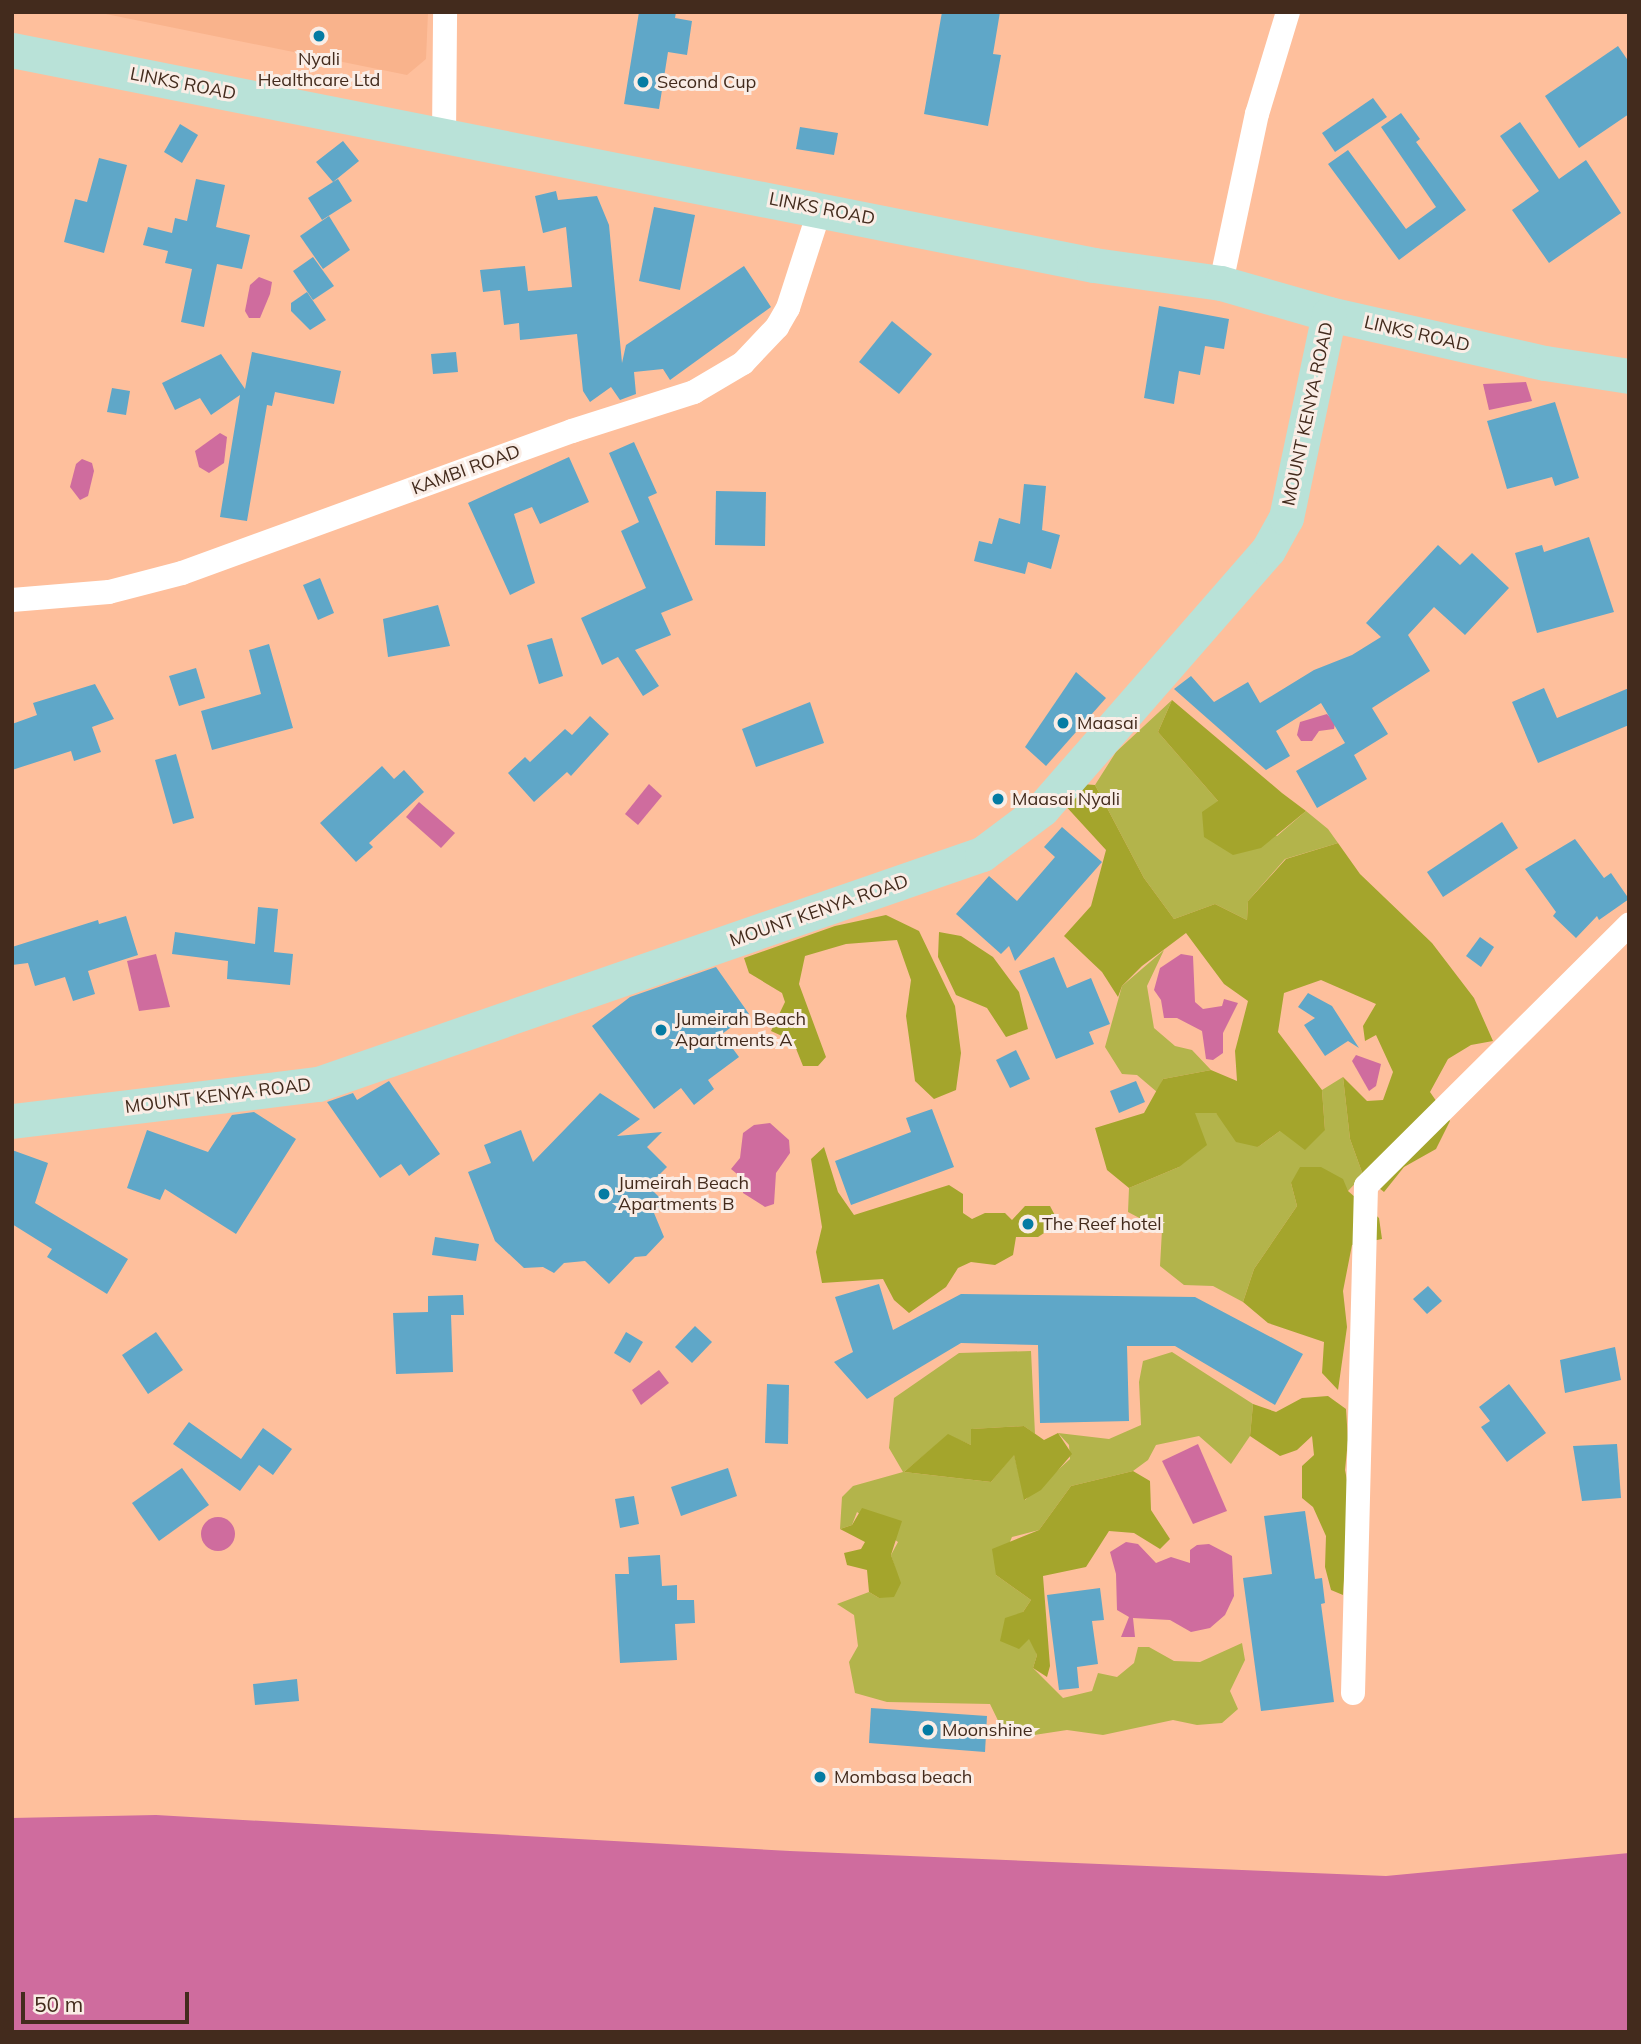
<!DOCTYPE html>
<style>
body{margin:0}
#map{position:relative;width:1641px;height:2044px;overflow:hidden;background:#febf9c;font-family:Mulish,sans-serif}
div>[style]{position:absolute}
.built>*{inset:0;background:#f9b38c}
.green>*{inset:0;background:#b3b44b}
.forest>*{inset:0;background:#a4a52c}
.water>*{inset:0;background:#cf6c9e}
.round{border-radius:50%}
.building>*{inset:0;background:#5fa7c8}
.minor>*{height:24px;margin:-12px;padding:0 12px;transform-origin:12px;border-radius:12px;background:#fff}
.secondary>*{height:35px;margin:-17.5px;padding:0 17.5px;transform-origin:17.5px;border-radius:17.5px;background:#b9e2d8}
.dots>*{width:19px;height:19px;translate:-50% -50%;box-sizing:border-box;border:4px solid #faede6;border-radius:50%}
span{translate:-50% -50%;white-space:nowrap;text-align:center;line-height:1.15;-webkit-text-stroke:6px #faede6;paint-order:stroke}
.poi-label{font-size:18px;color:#432b1d}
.left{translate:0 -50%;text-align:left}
.street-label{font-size:18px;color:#432b1d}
.frame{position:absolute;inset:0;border:14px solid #432b1d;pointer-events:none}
.scale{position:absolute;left:21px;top:1992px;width:168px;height:32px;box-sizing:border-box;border:4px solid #432b1d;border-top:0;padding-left:9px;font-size:21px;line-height:24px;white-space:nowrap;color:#432b1d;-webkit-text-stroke:5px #faede6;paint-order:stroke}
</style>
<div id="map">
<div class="built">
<i style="clip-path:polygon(96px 12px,428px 12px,426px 59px,407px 75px)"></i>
</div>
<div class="green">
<i style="clip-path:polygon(1172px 700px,1158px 732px,1218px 801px,1277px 836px,1306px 811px,1328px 829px,1338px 843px,1285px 859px,1248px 901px,1247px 920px,1215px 904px,1174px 919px,1144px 878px,1095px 785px,1116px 752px)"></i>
<i style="clip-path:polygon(1164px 950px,1147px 986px,1154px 1028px,1175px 1046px,1192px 1050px,1211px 1070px,1163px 1079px,1157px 1092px,1137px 1075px,1122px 1074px,1105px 1047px,1122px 986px)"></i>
<i style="clip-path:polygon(1343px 1077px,1350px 1139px,1363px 1175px,1348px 1191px,1291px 1183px,1297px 1206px,1254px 1269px,1243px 1302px,1213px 1286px,1184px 1285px,1160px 1266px,1162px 1230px,1128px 1212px,1129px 1188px,1179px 1167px,1194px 1113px,1216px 1113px,1258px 1147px,1280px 1131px,1325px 1130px,1322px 1090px)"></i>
<i style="clip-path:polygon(1031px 1351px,1035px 1434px,1024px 1426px,972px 1429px,971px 1445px,948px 1435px,904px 1472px,991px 1482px,1014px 1454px,1025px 1500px,1070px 1459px,1069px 1445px,1058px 1433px,1109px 1439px,1141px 1425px,1139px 1382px,1143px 1361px,1172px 1352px,1253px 1404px,1250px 1436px,1231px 1464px,1199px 1436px,1156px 1445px,1148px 1460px,1133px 1471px,1071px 1486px,1039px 1530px,1012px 1537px,996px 1575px,1031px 1600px,1023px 1612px,1037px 1655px,1033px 1668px,1063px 1698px,1092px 1691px,1098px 1673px,1117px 1677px,1134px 1663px,1138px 1647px,1149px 1647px,1174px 1661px,1200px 1662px,1242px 1643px,1245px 1660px,1230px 1691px,1238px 1709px,1222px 1723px,1197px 1725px,1173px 1720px,1103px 1735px,1067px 1730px,1007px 1739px,990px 1704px,887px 1702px,855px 1693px,849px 1662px,858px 1646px,854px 1615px,837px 1604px,869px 1592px,879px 1598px,895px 1568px,891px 1555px,898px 1542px,857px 1512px,852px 1525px,840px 1529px,842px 1497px,853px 1486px,903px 1472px,889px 1448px,894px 1398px,959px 1353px)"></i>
</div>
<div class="forest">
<i style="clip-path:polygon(1172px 700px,1282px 793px,1306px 811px,1261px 848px,1233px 855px,1204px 837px,1202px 812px,1218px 801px,1158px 732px)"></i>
<i style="clip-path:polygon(1082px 784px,1095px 785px,1144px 878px,1174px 919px,1215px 904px,1247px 920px,1248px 901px,1286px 859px,1338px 843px,1360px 874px,1432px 943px,1474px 998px,1493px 1041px,1471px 1045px,1448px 1059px,1430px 1092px,1450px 1121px,1436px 1149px,1404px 1167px,1384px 1192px,1363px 1175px,1350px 1139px,1343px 1077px,1367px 1101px,1383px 1100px,1393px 1072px,1376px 1035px,1365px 1041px,1363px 1026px,1376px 1004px,1321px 980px,1284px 993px,1278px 1032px,1322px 1090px,1325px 1130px,1305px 1150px,1280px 1131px,1258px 1147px,1236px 1142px,1216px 1113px,1195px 1113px,1207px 1145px,1179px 1167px,1129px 1188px,1107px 1170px,1095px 1128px,1144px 1113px,1163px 1079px,1211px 1070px,1237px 1081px,1235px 1051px,1248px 1001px,1224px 984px,1186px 933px,1142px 966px,1122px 986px,1118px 997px,1102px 972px,1064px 936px,1091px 906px,1106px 850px,1062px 802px)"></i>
<i style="clip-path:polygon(886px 915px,919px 931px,955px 1006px,961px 1053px,956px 1090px,934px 1099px,915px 1081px,906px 1016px,911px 980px,897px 940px,846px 944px,805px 956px,799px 984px,826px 1057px,818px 1066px,803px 1066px,793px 1041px,771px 1031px,785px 1002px,782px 993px,749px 973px,744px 958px,835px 926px)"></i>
<i style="clip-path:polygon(939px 932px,961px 936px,993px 957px,1019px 992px,1028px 1029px,1006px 1037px,987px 1008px,956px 995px,938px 957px)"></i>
<i style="clip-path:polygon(824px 1147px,838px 1192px,854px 1215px,949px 1185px,963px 1194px,963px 1213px,972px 1219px,985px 1213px,1005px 1213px,1012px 1220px,1025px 1206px,1050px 1206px,1059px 1223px,1038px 1237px,1016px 1237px,1013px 1255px,995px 1265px,971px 1262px,958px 1268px,946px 1287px,909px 1313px,894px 1300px,883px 1279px,822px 1283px,816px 1252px,822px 1227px,811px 1159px)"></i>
<i style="clip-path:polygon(1300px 1167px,1321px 1167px,1343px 1179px,1348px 1191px,1379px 1218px,1382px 1239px,1352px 1245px,1343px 1291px,1347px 1327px,1338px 1390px,1322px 1373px,1324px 1342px,1268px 1323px,1243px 1302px,1254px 1269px,1297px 1206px,1291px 1183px)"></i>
<i style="clip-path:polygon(1328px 1396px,1346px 1409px,1348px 1440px,1345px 1470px,1350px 1495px,1343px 1595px,1331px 1590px,1325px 1567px,1326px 1536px,1313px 1507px,1302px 1498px,1302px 1466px,1314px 1455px,1312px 1436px,1297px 1450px,1280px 1456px,1250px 1436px,1253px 1404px,1276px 1412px,1302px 1398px)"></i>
<i style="clip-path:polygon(1024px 1426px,1044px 1440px,1058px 1433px,1072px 1454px,1041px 1490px,1024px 1500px,1014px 1455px,991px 1482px,904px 1472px,948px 1434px,971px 1445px,971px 1429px)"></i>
<i style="clip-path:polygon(1133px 1471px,1150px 1481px,1151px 1510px,1170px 1539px,1160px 1549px,1134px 1533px,1109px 1531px,1086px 1567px,1043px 1576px,1050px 1666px,1047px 1677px,1033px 1668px,1037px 1655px,1029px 1639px,1019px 1649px,1000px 1641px,1005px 1618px,1023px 1612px,1031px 1600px,996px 1575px,992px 1549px,1039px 1530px,1071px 1486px)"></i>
<i style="clip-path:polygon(862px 1508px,902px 1521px,891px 1555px,901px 1583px,894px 1597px,879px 1598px,869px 1592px,867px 1570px,847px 1565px,844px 1553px,861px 1549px,865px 1542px,840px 1529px,852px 1525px)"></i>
</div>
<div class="water">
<i style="clip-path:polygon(259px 277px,272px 282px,270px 294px,260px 318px,249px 318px,245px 311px,250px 285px)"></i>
<i style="clip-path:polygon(1526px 382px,1532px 401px,1489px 410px,1483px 384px)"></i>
<i style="clip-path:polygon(220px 433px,227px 437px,224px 463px,209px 473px,199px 467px,195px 451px)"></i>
<i style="clip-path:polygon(82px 459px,92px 463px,94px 471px,88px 496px,80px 500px,70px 487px,76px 464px)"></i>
<i style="clip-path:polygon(1327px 714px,1335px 723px,1334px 729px,1319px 731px,1312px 741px,1301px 741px,1297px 735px,1300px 722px)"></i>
<i style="clip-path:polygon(649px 784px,662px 796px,638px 825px,625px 814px)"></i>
<i style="clip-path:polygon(419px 802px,455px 833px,441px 848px,406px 817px)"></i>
<i style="clip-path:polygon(156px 954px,170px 1007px,139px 1011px,127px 961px)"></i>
<i style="clip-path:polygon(1181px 954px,1193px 956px,1195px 1002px,1203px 1009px,1222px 1006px,1224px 999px,1238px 1003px,1223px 1033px,1223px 1053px,1213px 1060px,1206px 1059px,1202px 1031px,1177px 1018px,1164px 1018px,1161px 1000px,1154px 990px,1160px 968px)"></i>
<i style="clip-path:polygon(1356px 1055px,1381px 1064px,1376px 1086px,1369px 1091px,1352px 1061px)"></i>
<i style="clip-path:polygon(770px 1123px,789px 1140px,790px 1153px,776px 1173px,774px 1204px,765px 1207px,743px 1193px,742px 1178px,731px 1169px,740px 1158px,743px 1133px,754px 1125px)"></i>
<i style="clip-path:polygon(659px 1370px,669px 1383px,641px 1405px,632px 1390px)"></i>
<i style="clip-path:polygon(1198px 1444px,1227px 1511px,1193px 1524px,1162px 1461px)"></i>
<i class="round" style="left:201px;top:1517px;width:34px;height:34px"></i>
<i style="clip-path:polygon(1126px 1542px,1138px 1544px,1156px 1563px,1171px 1557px,1190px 1563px,1190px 1550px,1197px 1545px,1209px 1544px,1232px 1556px,1234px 1596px,1225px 1615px,1210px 1628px,1191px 1632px,1170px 1620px,1133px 1618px,1135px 1637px,1121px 1637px,1129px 1617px,1117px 1610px,1116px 1574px,1110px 1552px)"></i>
<i style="clip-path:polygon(156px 1815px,790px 1851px,1386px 1876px,1629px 1853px,1629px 2032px,12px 2032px,12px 1818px)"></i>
</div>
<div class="building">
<i style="clip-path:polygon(639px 12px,676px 12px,675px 18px,692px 21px,687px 55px,668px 52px,659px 109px,624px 104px)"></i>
<i style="clip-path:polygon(942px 12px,1000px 12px,993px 54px,1001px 55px,988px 126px,924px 114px)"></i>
<i style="clip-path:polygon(1618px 46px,1629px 62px,1629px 114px,1579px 148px,1545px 96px)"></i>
<i style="clip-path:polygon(1373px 98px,1387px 117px,1335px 152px,1322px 133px)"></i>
<i style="clip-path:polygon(1401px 113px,1420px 139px,1416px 142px,1466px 210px,1399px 260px,1328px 164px,1348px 150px,1406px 229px,1436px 207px,1381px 127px)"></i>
<i style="clip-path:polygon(1520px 122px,1559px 179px,1586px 160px,1621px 213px,1549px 263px,1512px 210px,1539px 191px,1500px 136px)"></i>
<i style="clip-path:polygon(180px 124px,198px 135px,182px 163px,164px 152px)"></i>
<i style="clip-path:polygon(800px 127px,838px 133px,834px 155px,796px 149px)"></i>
<i style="clip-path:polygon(343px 141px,359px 161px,333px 182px,338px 179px,352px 201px,322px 220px,308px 198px,333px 182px,316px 162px)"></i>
<i style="clip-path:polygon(99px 158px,127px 165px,104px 253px,64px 242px,75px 199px,87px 202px)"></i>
<i style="clip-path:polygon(196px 179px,225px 185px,216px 227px,250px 235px,242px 269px,217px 264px,204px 327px,181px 322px,192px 269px,165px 263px,168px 251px,143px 245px,148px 227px,172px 233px,175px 218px,187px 221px)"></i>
<i style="clip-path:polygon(556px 191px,558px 200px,597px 196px,609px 225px,622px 363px,626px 345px,744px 266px,771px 307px,670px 380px,663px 369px,634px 372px,636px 394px,620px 400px,611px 387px,590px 402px,583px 391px,577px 334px,520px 340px,519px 323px,504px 325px,500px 290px,483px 292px,480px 270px,525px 266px,528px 291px,572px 287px,566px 227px,543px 233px,535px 196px)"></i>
<i style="clip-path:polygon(654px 207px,695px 215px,680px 290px,639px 281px)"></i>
<i style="clip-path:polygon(329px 216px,350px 250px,323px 269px,300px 236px)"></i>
<i style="clip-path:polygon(313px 257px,334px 286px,313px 300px,293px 271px)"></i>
<i style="clip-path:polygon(307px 292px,326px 320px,310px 330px,291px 311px,291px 303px)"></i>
<i style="clip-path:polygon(1159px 306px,1229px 319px,1224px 349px,1205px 346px,1200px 375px,1179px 371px,1174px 404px,1144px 398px)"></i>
<i style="clip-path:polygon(892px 321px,932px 354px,899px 394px,859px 362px)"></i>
<i style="clip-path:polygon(252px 352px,341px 371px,334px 404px,275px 392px,272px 406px,267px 405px,247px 521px,220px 517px,240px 395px,211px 415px,200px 398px,175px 410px,162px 383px,221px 354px,245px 389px)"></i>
<i style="clip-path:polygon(456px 352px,458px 372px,433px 374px,431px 354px)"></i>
<i style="clip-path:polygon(112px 388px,130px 391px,126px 415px,107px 412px)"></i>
<i style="clip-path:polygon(1555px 402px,1579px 478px,1555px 486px,1552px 477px,1507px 489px,1487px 421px)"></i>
<i style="clip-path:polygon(634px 442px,657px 493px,648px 497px,693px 600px,661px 613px,671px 635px,635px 650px,659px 686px,643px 696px,618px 657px,602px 665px,581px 618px,646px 588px,621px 531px,639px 522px,609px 453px)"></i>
<i style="clip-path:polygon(569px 457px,589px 502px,540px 524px,532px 507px,514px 514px,535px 583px,510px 595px,468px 503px)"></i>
<i style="clip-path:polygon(1024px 484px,1046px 486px,1042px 530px,1060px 535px,1051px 569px,1028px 562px,1025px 574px,974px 561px,979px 541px,992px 544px,999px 518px,1020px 524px)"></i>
<i style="clip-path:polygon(716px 491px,766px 492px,765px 546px,715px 545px)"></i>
<i style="clip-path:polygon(1589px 537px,1614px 612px,1537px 633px,1515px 553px,1542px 545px,1544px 552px)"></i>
<i style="clip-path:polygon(1438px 545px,1460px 565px,1472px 553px,1509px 588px,1465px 635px,1434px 607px,1408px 635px,1430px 671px,1372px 708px,1388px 734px,1354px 755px,1367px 779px,1317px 808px,1296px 771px,1345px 743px,1321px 703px,1276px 731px,1290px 756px,1266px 770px,1174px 689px,1191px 676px,1214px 702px,1248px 682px,1260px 703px,1314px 670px,1352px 655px,1381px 637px,1366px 623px)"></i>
<i style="clip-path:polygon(320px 578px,334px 613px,318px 620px,303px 585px)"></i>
<i style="clip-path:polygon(438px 605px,450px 646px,388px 657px,383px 619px)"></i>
<i style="clip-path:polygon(552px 638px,563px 676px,539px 684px,527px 645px)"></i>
<i style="clip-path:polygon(269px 644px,293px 728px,212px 750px,201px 711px,261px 694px,249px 650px)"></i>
<i style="clip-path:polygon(196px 668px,205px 698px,179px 706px,169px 676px)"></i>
<i style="clip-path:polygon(1076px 672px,1106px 698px,1046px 766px,1025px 747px)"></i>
<i style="clip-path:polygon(95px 684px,114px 719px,92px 727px,101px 752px,74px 761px,71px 751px,12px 770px,12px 724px,37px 715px,33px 703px)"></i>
<i style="clip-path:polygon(1544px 688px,1557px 718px,1629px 688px,1629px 725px,1538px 763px,1512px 702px)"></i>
<i style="clip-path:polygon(810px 702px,824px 743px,756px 767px,742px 729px)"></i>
<i style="clip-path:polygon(590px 716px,609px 734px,571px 776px,567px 772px,534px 802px,508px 773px,525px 757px,530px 762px,565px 729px,572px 735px)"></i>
<i style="clip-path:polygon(176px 754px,194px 818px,173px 824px,155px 760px)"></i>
<i style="clip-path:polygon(382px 766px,394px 779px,404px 770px,424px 792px,369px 843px,373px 847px,356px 862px,320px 823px)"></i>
<i style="clip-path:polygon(1502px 822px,1518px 848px,1443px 897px,1427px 872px)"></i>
<i style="clip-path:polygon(1062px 827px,1102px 862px,1015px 961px,1009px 946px,1001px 954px,956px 914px,989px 876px,1017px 901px,1055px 857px,1044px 847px)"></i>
<i style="clip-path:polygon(1575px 839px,1604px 878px,1611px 873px,1629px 899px,1599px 920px,1597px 916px,1576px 938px,1553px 916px,1556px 912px,1525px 869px)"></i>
<i style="clip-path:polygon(258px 907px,278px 909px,274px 952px,293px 954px,290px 985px,227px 979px,228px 961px,172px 954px,175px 932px,255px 944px)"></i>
<i style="clip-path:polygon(126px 916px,138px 955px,88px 971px,95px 994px,73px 1001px,65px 977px,35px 986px,28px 963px,12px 965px,12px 947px,98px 920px,99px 924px)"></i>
<i style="clip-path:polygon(1480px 937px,1494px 947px,1481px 967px,1466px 956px)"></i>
<i style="clip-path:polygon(1054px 957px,1067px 988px,1091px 978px,1110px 1024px,1089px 1032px,1094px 1044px,1056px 1059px,1019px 971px)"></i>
<i style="clip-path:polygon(716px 967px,749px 1014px,722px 1034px,739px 1057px,708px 1080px,714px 1089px,694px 1105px,681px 1088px,654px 1109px,592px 1026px,630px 997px)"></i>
<i style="clip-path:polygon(1308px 993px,1332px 1006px,1359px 1048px,1348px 1041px,1325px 1056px,1304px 1025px,1315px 1018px,1298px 1007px)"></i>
<i style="clip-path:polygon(1016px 1050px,1030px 1079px,1010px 1088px,996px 1060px)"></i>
<i style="clip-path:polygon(389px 1081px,440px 1154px,409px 1176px,401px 1164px,380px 1178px,327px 1102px,353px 1093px,357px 1100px)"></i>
<i style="clip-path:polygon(1136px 1081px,1145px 1102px,1119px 1113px,1110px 1091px)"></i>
<i style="clip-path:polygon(600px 1093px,640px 1119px,617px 1136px,662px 1132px,647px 1147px,667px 1167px,648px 1186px,664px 1202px,654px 1213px,664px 1237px,646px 1256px,635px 1257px,609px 1284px,585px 1261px,564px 1263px,554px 1273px,543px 1267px,524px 1268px,495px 1241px,468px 1172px,491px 1163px,484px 1145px,521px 1130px,533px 1162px)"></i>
<i style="clip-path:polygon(932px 1109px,954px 1167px,851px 1205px,835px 1161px,911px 1132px,906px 1118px)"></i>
<i style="clip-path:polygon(254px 1112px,296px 1139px,236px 1234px,165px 1189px,160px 1200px,127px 1188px,147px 1130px,208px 1152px,232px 1115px)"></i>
<i style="clip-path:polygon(12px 1150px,48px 1163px,35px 1203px,128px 1259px,107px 1294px,47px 1257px,52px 1249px,12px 1224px)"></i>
<i style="clip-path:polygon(435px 1237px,479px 1244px,476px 1261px,432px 1255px)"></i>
<i style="clip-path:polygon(879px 1284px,893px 1330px,961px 1294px,1195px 1297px,1303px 1354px,1275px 1405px,1175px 1346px,1127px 1346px,1129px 1421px,1040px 1423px,1038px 1345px,961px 1343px,867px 1399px,834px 1362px,853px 1352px,835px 1297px)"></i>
<i style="clip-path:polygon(1428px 1286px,1442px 1301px,1427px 1314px,1413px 1299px)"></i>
<i style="clip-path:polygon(463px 1295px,464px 1315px,451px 1315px,453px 1372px,396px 1374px,393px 1313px,428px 1312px,428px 1296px)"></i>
<i style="clip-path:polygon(695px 1326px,712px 1342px,692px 1363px,675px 1347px)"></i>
<i style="clip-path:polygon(156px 1332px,183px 1370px,148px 1394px,122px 1355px)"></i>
<i style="clip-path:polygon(626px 1332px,643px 1342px,630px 1363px,614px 1353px)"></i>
<i style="clip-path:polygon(1615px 1347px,1621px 1380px,1565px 1393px,1560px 1360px)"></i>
<i style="clip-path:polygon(767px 1384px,789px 1385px,788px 1444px,765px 1443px)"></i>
<i style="clip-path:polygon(1509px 1384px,1546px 1433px,1507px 1462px,1481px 1427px,1490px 1421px,1479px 1407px)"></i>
<i style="clip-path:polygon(189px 1422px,241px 1459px,263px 1428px,292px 1449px,273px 1475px,259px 1465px,240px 1491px,173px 1444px)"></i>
<i style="clip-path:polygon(1617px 1444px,1621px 1498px,1582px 1501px,1573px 1446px)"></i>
<i style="clip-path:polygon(182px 1468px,209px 1505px,159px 1541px,132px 1503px)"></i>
<i style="clip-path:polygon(728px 1468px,737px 1496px,681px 1516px,671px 1487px)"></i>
<i style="clip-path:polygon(634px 1496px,639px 1524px,620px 1528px,615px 1499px)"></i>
<i style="clip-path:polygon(1305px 1511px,1315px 1579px,1322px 1578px,1325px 1603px,1321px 1604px,1334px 1702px,1261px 1711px,1243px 1578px,1272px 1574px,1264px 1516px)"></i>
<i style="clip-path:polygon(660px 1555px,662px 1586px,677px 1585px,677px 1600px,694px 1600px,695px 1623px,675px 1624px,677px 1660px,620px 1663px,615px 1574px,629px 1574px,628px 1557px)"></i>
<i style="clip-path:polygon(1100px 1588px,1104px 1620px,1092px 1621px,1098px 1664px,1077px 1667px,1079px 1688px,1059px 1690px,1047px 1595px)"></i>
<i style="clip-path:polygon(297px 1679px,299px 1701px,255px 1705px,253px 1684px)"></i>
<i style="clip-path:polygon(871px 1708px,987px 1716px,985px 1752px,869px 1743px)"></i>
</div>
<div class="minor">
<i style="left:444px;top:137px;width:125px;rotate:-89.5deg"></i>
<i style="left:1221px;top:283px;width:173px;rotate:-78deg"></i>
<i style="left:1257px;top:114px;width:107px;rotate:-73.1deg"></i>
<i style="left:12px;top:600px;width:97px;rotate:-4.7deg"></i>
<i style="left:109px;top:592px;width:75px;rotate:-14.6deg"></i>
<i style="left:182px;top:573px;width:415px;rotate:-20deg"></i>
<i style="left:572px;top:431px;width:128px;rotate:-17.7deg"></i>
<i style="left:694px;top:392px;width:57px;rotate:-30.6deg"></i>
<i style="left:743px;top:363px;width:50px;rotate:-46.6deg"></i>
<i style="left:777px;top:327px;width:22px;rotate:-60deg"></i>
<i style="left:788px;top:308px;width:104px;rotate:-72.1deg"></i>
<i style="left:1353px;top:1693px;width:507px;rotate:-88.53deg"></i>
<i style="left:1366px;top:1186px;width:371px;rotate:-44.8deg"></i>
</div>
<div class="secondary">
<i style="left:12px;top:50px;width:1103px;rotate:11.24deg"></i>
<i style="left:1094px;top:265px;width:128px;rotate:8.1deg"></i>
<i style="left:1221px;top:283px;width:112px;rotate:16deg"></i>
<i style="left:1329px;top:314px;width:221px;rotate:12.8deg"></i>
<i style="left:1545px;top:363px;width:85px;rotate:8.8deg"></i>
<i style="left:12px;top:1121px;width:308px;rotate:-6.9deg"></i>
<i style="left:318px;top:1084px;width:703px;rotate:-19.11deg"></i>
<i style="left:982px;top:854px;width:75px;rotate:-36.9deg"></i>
<i style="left:1042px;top:809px;width:344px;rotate:-48.9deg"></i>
<i style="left:1268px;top:550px;width:37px;rotate:-61deg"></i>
<i style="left:1286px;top:518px;width:208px;rotate:-78.1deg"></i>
</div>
<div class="dots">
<i style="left:319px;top:36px;background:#047ba3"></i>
<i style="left:643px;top:82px;background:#047ba3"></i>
<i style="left:1063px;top:723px;background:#047ba3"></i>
<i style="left:998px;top:799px;background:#047ba3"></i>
<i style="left:661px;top:1030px;background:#047ba3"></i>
<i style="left:604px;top:1194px;background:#047ba3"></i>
<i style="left:1028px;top:1224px;background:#047ba3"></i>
<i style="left:928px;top:1730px;background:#047ba3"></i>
<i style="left:820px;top:1777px;background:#047ba3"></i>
</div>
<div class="poi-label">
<span style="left:319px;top:70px">Nyali<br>Healthcare Ltd</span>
<span class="left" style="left:657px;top:82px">Second Cup</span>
<span class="left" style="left:1077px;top:723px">Maasai</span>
<span class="left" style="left:1012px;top:799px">Maasai Nyali</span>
<span class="left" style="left:675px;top:1030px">Jumeirah Beach<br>Apartments A</span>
<span class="left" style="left:618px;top:1194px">Jumeirah Beach<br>Apartments B</span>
<span class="left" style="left:1042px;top:1224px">The Reef hotel</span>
<span class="left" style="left:942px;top:1730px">Moonshine</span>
<span class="left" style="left:834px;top:1777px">Mombasa beach</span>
</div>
<div class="street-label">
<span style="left:183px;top:84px;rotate:11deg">LINKS ROAD</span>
<span style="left:822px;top:209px;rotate:11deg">LINKS ROAD</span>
<span style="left:1417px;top:334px;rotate:13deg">LINKS ROAD</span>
<span style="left:1308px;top:414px;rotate:-78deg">MOUNT KENYA ROAD</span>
<span style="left:466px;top:470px;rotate:-20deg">KAMBI ROAD</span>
<span style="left:819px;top:911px;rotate:-19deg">MOUNT KENYA ROAD</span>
<span style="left:218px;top:1096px;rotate:-7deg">MOUNT KENYA ROAD</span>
</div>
<div class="frame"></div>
<div class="scale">50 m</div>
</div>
